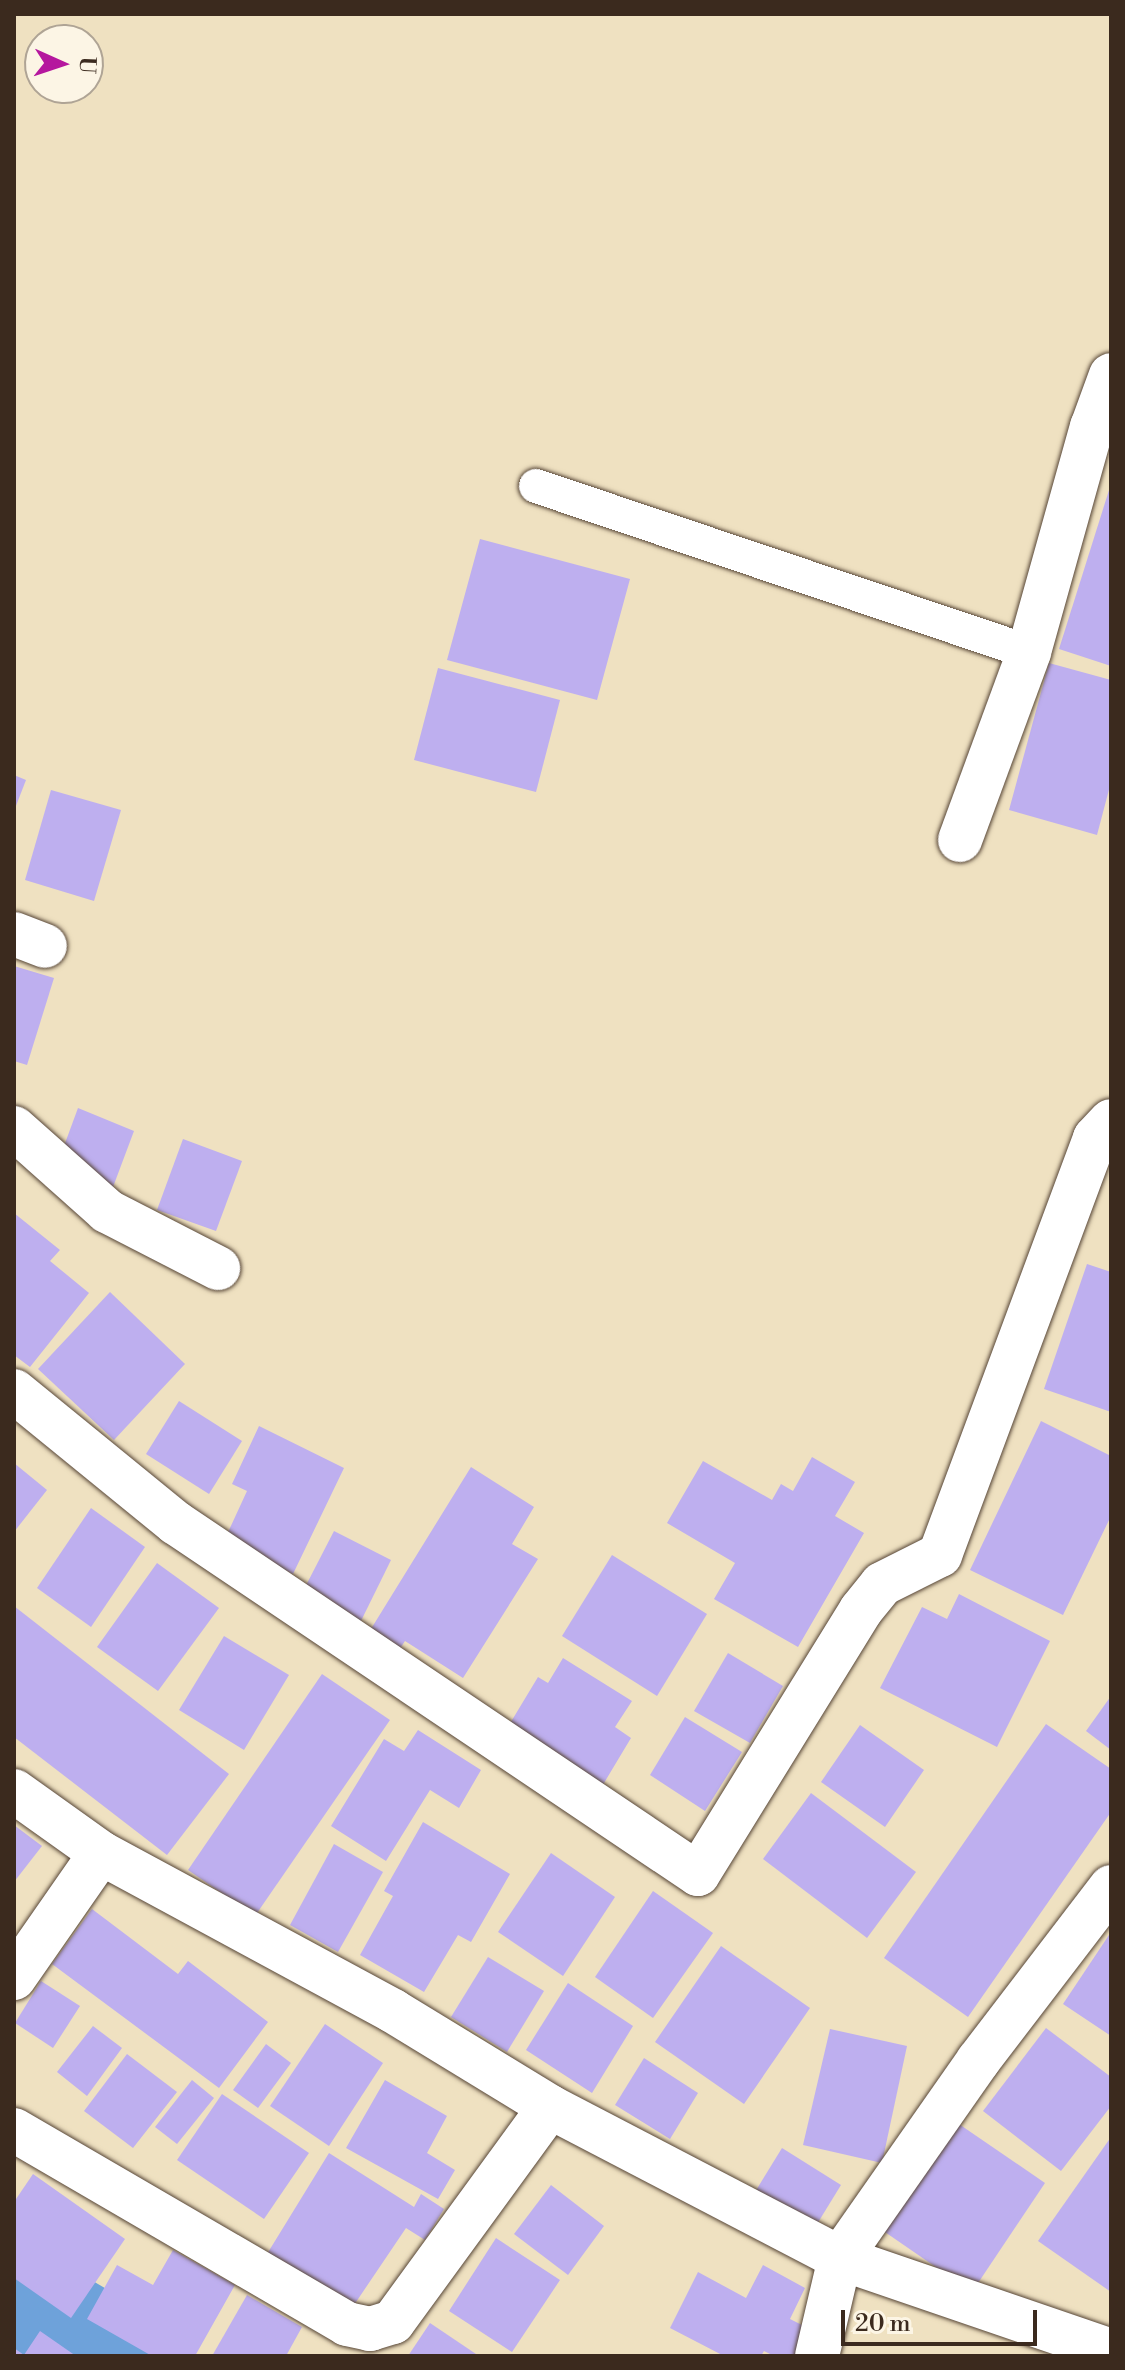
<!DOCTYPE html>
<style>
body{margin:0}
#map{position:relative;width:1125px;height:2370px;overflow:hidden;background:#efe1c1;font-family:"Libre Bodoni",serif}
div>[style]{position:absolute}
.river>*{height:118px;margin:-59px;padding:0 59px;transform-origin:59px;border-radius:59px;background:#6ea2da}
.building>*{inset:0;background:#beafef}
.roads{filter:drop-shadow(0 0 2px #564536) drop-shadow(0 0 2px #564536)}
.lane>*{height:34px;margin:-17px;padding:0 17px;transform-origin:17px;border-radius:17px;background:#fff}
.street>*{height:44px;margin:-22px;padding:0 22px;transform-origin:22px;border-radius:22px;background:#fff}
span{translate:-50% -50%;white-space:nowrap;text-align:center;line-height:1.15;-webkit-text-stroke:8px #fcf5e5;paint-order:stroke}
.frame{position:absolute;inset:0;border:16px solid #3b2a1e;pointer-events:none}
.north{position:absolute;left:24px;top:24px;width:80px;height:80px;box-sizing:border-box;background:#fcf5e5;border:2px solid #afa495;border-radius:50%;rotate:93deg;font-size:22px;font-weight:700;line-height:32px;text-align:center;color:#3b2a1e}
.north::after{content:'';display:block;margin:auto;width:28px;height:36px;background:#b5179e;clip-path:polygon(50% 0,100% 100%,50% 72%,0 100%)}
.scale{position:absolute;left:841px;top:2310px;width:196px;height:36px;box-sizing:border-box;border:4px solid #3b2a1e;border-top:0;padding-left:10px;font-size:24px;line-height:28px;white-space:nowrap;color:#3b2a1e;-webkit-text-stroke:6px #fcf5e5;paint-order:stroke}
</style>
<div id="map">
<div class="river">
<i style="left:14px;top:2303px;width:104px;rotate:30.5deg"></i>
</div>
<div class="building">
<i style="clip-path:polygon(1110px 487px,1111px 488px,1111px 666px,1059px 649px)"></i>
<i style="clip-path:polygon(480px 539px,630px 579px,597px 700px,447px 660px)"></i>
<i style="clip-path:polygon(1049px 663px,1111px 680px,1111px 782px,1097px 835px,1009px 810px)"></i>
<i style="clip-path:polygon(438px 668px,560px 700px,536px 792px,414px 760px)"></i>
<i style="clip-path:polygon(14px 775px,26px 780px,14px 811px)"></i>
<i style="clip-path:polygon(51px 790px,121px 810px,94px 901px,25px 880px)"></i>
<i style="clip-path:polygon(14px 966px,54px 978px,27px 1065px,14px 1061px)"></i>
<i style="clip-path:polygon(78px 1108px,134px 1131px,113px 1187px,57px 1165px)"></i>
<i style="clip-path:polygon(183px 1139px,242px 1161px,216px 1231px,157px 1210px)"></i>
<i style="clip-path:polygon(14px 1213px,60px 1250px,50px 1261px,89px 1293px,30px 1367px,14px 1355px)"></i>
<i style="clip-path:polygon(1087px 1264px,1111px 1272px,1111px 1412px,1044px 1389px)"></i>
<i style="clip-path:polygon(110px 1292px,185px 1364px,114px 1440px,38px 1369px)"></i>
<i style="clip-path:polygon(179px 1401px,242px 1441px,209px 1494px,146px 1454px)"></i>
<i style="clip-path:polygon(1041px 1421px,1111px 1456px,1111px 1516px,1063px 1615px,970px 1570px)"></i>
<i style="clip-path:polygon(259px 1426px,344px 1468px,293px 1574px,224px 1541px,247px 1491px,232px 1484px)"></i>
<i style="clip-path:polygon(812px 1457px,855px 1482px,835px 1516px,864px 1533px,798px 1647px,714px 1599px,735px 1563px,667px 1523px,703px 1461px,772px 1500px,781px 1484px,793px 1491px)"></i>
<i style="clip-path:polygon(14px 1463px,47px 1490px,14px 1532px)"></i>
<i style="clip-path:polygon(471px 1467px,534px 1507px,512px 1544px,538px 1559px,463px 1678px,405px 1641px,395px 1656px,366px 1637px)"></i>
<i style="clip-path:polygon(91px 1508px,145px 1547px,91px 1627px,37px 1588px)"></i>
<i style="clip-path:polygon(334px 1531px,391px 1560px,358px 1627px,300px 1597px)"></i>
<i style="clip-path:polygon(612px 1555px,707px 1614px,657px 1696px,562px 1636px)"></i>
<i style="clip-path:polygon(157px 1563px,219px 1608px,158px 1691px,97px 1647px)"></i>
<i style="clip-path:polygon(959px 1594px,1050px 1641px,997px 1747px,880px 1688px,922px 1607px,947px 1619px)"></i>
<i style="clip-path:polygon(14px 1606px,229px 1774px,167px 1855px,14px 1737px)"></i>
<i style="clip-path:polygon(224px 1636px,289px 1675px,244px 1750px,179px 1710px)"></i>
<i style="clip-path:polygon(728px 1653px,783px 1686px,750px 1743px,694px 1711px)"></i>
<i style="clip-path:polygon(563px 1658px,632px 1701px,615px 1727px,631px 1738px,598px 1793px,503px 1735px,538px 1677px,548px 1683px)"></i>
<i style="clip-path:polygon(322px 1674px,390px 1720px,255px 1916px,188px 1870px)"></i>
<i style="clip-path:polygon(1111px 1696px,1111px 1750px,1086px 1731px)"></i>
<i style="clip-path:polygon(685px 1717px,742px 1752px,705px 1811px,650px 1775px)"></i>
<i style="clip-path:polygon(1046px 1724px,1111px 1769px,1111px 1812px,968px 2017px,884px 1958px)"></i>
<i style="clip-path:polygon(860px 1725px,924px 1770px,885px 1827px,821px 1782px)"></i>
<i style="clip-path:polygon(418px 1730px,481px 1770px,459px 1808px,430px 1790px,386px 1861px,331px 1826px,384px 1739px,404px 1751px)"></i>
<i style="clip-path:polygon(811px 1793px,916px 1872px,867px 1938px,763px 1859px)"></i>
<i style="clip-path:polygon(423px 1822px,510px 1874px,471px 1942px,458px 1935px,424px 1992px,360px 1955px,393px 1896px,384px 1891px)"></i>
<i style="clip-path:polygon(14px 1825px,42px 1846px,14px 1882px)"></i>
<i style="clip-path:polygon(334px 1844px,383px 1872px,338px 1952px,290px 1925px)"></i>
<i style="clip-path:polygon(551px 1853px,615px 1897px,563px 1976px,498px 1932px)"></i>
<i style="clip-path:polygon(653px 1891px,713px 1933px,653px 2018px,595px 1977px)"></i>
<i style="clip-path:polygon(92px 1909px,178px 1974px,188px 1961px,268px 2022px,219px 2088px,52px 1964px)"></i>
<i style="clip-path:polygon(1111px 1932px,1111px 2036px,1063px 2004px)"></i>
<i style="clip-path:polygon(721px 1946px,810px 2008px,744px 2104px,655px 2042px)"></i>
<i style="clip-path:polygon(488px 1957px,544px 1991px,507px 2052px,451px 2017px)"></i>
<i style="clip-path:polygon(41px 1981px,80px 2006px,53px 2048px,15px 2023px)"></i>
<i style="clip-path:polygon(568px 1983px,633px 2026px,592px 2093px,526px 2050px)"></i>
<i style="clip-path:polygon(325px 2024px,383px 2063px,329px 2146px,270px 2106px)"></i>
<i style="clip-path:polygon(93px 2026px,122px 2048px,87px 2096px,57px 2072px)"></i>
<i style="clip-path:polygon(1046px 2028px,1111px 2077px,1111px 2106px,1061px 2171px,983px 2111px)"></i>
<i style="clip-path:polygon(830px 2029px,907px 2046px,882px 2163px,803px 2145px)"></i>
<i style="clip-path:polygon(266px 2044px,291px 2063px,258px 2108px,233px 2090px)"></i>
<i style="clip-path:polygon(127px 2054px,177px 2092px,133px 2148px,84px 2111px)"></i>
<i style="clip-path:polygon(644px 2058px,698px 2093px,670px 2139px,615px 2105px)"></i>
<i style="clip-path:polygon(192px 2080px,214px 2098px,177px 2144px,155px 2127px)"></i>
<i style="clip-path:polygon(385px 2080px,447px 2116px,427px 2153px,455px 2170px,438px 2199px,346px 2148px)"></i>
<i style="clip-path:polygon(222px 2094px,309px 2153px,264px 2219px,177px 2160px)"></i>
<i style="clip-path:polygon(956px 2122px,1045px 2183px,972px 2292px,882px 2230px)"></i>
<i style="clip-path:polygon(1111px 2137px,1111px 2292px,1038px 2241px)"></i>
<i style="clip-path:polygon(782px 2148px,841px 2185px,814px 2229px,755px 2192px)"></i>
<i style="clip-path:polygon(329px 2153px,414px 2207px,421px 2194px,444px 2209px,425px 2240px,406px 2228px,352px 2308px,267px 2254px)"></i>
<i style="clip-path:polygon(33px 2174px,125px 2239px,71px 2318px,14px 2278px,14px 2202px)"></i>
<i style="clip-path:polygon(551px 2185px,604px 2226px,568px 2275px,514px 2234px)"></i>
<i style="clip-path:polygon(496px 2238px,560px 2280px,512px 2352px,449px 2311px)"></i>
<i style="clip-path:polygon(173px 2250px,235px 2285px,195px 2356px,152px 2356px,87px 2319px,117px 2265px,153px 2285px)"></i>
<i style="clip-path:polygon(763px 2265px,805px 2288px,790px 2319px,812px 2330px,798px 2356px,774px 2356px,764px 2351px,761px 2356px,724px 2356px,670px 2328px,698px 2272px,746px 2298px)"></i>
<i style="clip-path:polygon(247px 2295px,302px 2327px,286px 2356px,212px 2356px)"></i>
<i style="clip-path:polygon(430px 2323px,479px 2356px,408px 2356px)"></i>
<i style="clip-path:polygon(40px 2331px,76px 2356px,14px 2356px,14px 2348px,24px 2355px)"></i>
</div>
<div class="roads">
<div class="lane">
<i style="left:536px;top:486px;width:520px;rotate:18.61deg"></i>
</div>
<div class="street">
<i style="left:960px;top:840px;width:200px;rotate:-69.8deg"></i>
<i style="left:1029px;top:652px;width:234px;rotate:-74.4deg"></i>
<i style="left:1092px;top:427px;width:55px;rotate:-69.9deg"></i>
<i style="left:14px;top:934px;width:33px;rotate:21deg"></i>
<i style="left:14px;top:1128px;width:125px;rotate:41.7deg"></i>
<i style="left:107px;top:1211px;width:125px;rotate:27.2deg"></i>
<i style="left:14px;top:1391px;width:209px;rotate:39.2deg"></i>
<i style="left:176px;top:1523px;width:629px;rotate:33.92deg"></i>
<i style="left:698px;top:1874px;width:310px;rotate:-58.3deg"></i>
<i style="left:861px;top:1610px;width:33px;rotate:-51deg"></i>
<i style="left:882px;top:1584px;width:65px;rotate:-26.6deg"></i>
<i style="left:940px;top:1555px;width:445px;rotate:-69.6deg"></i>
<i style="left:1095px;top:1138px;width:23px;rotate:-47deg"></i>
<i style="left:14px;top:1791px;width:107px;rotate:35.5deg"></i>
<i style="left:101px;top:1853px;width:332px;rotate:28.4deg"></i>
<i style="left:393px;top:2011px;width:184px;rotate:31.4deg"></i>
<i style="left:550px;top:2107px;width:327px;rotate:27.5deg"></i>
<i style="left:840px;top:2258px;width:287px;rotate:18.9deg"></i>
<i style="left:14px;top:1978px;width:152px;rotate:-55.2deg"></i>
<i style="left:14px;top:2130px;width:385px;rotate:30.2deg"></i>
<i style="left:347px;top:2324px;width:24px;rotate:12deg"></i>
<i style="left:370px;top:2329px;width:24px;rotate:-17deg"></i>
<i style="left:393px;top:2322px;width:266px;rotate:-53.9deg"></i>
<i style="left:817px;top:2356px;width:101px;rotate:-76.8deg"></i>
<i style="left:840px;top:2258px;width:241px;rotate:-55deg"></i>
<i style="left:978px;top:2061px;width:219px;rotate:-52.6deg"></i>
</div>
</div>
<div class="frame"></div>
<div class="north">U</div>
<div class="scale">20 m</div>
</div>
